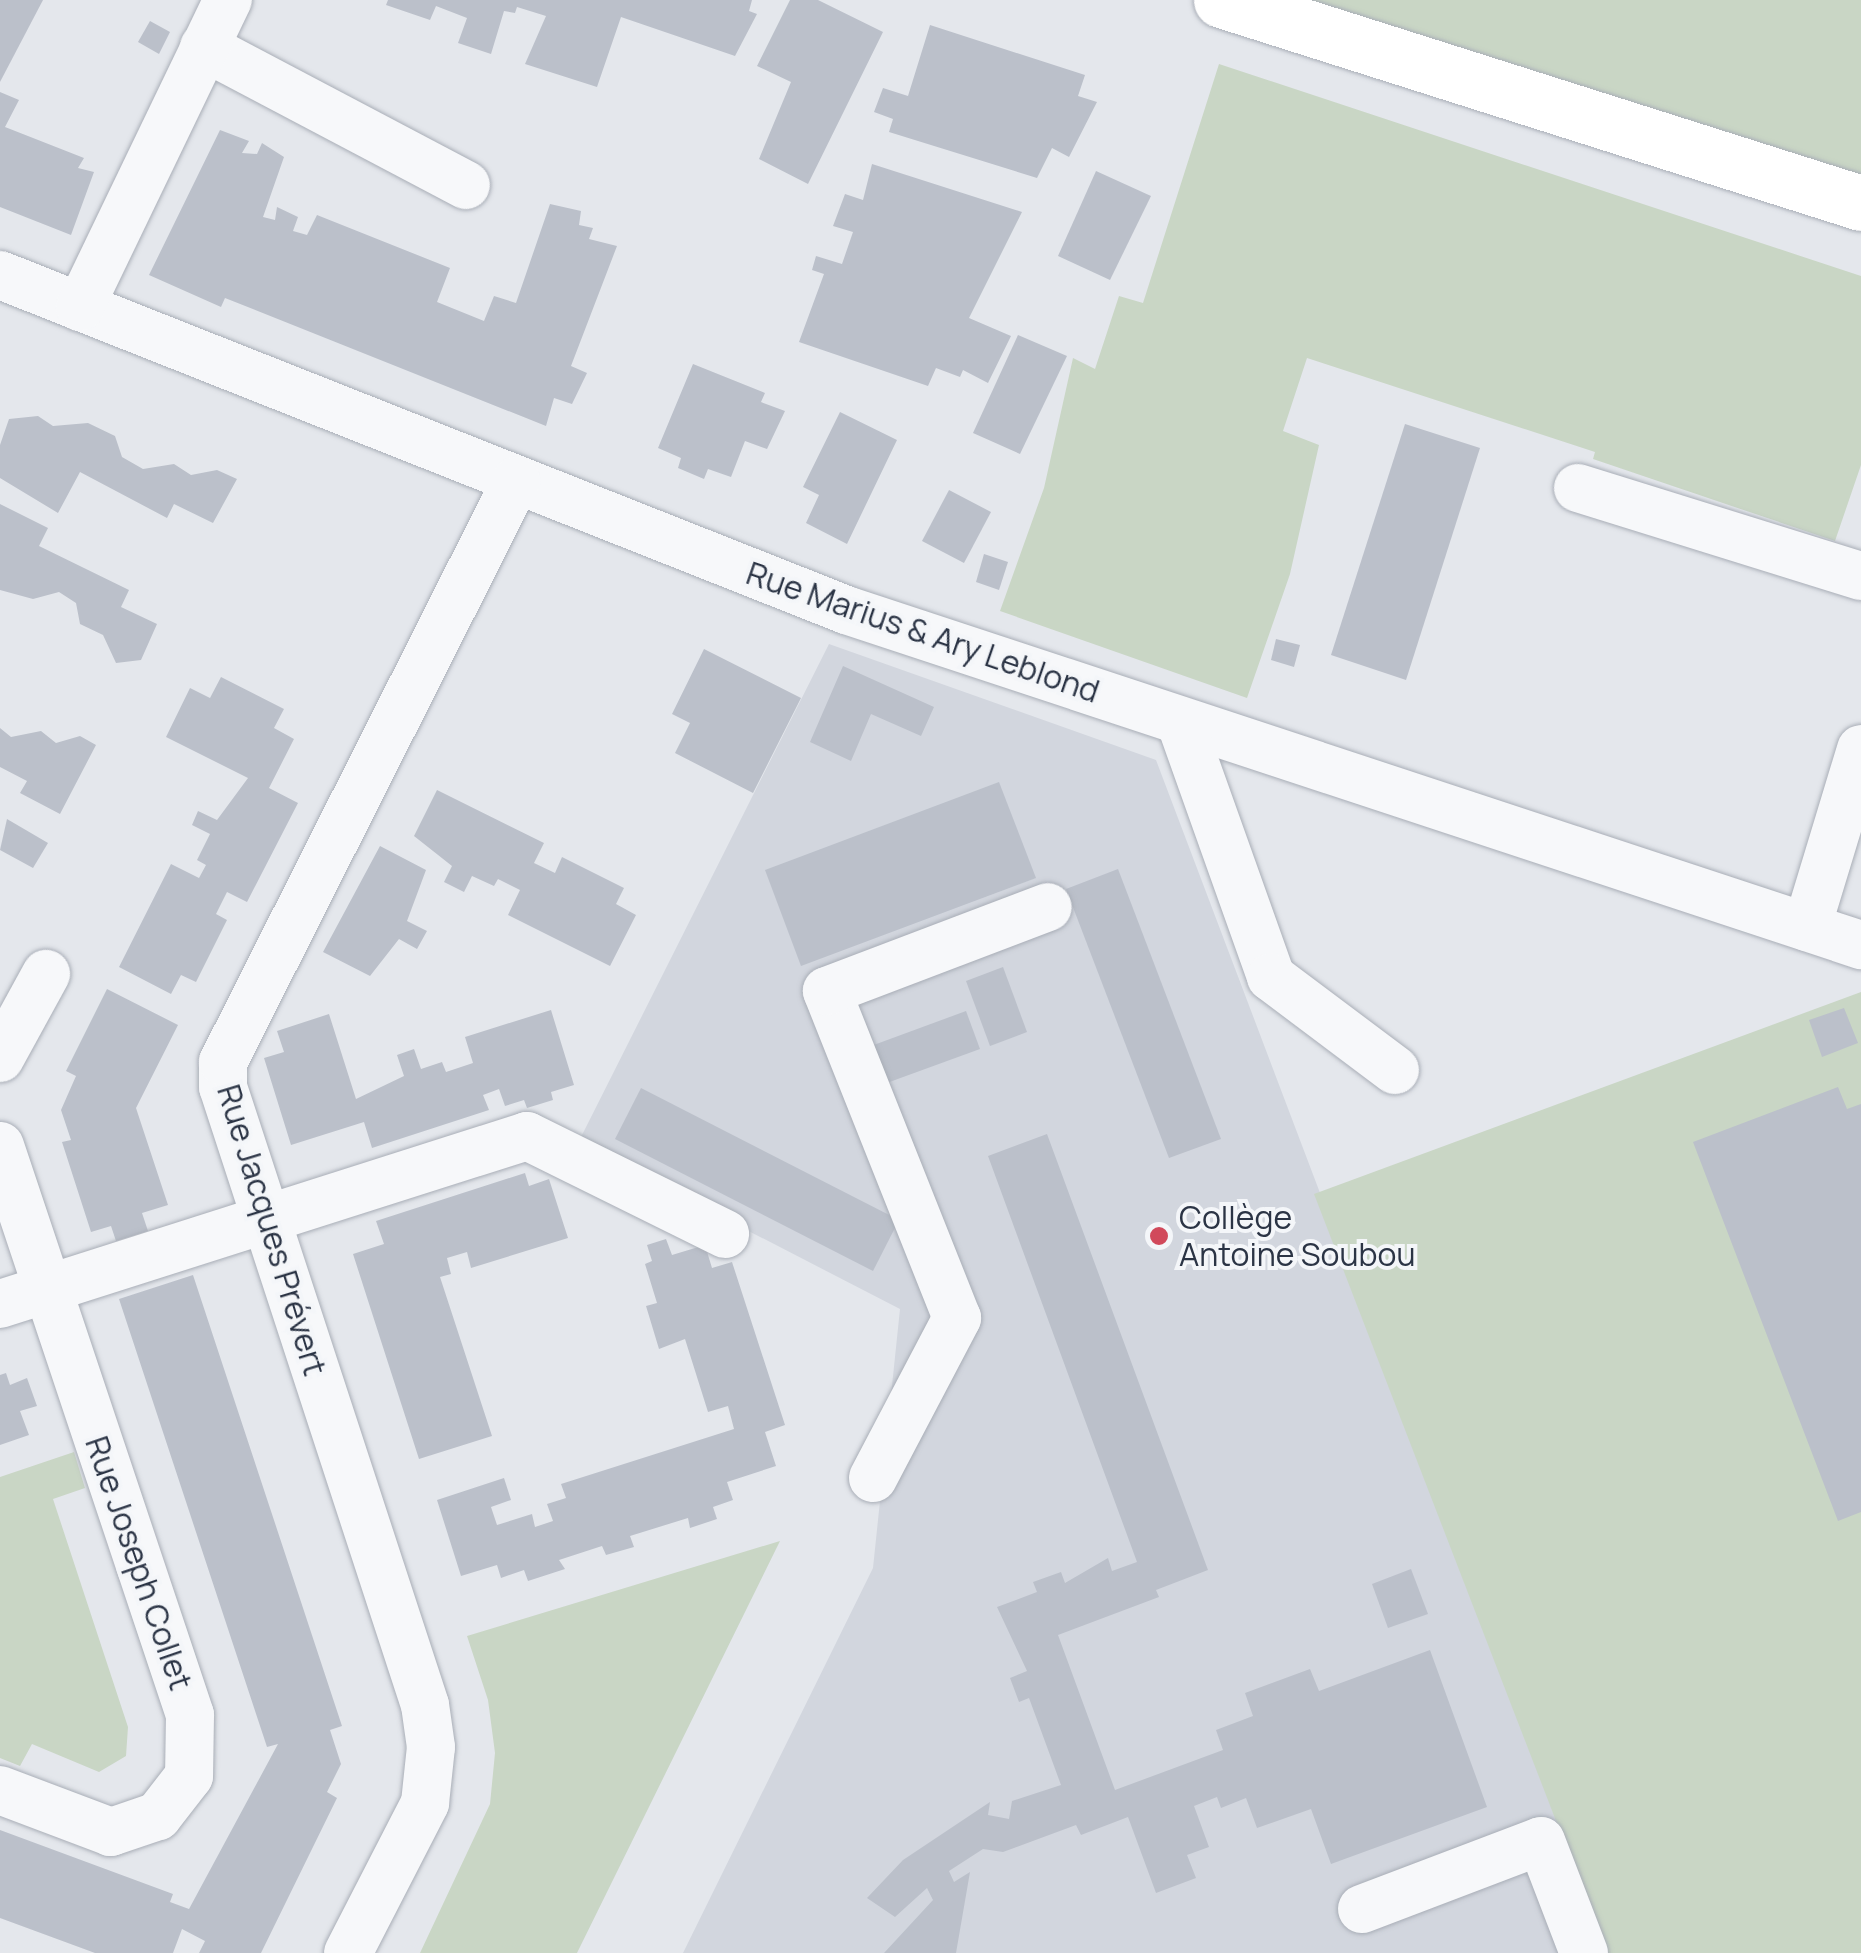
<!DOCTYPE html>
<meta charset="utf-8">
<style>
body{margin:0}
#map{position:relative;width:1861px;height:1953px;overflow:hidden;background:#e4e7ec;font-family:Manrope,sans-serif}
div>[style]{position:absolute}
.built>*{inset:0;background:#d2d6de}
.green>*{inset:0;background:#c9d6c5}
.building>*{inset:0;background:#bbc0ca}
.roads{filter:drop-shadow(0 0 2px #a9aeb7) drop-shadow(0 0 2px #a9aeb7)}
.minor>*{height:48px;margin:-24px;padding:0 24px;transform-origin:24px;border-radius:24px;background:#f7f8fa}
.major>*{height:55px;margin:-27.5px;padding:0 27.5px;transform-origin:27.5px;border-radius:27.5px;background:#fff}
.dots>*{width:28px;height:28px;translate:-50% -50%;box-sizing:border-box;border:5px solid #f4f6f9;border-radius:50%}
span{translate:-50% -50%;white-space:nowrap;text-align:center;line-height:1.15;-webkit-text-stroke:8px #f4f6f9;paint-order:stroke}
.street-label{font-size:32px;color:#2b3445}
.poi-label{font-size:32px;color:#2b3445}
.left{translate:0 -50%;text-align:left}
</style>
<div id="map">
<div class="built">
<i style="clip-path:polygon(829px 644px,1156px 760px,1608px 1953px,683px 1953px,873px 1568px,900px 1309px,578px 1143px)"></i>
</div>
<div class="green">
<i style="clip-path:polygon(1221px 0,1861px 0,1861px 203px)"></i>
<i style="clip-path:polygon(1219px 64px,1861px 276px,1861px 465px,1835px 541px,1593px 459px,1595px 452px,1307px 358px,1283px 431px,1319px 445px,1290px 574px,1247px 698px,1000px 611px,1044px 488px,1073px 358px,1095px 369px,1119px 296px,1143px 303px)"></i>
<i style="clip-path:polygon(1861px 992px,1861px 1953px,1607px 1953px,1314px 1194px)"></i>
<i style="clip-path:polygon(74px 1452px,85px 1488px,53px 1499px,128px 1727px,126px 1756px,99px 1772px,32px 1744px,20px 1766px,0 1758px,0 1477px)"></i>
<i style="clip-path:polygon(780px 1541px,577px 1953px,420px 1953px,490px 1804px,495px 1753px,488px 1700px,467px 1636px)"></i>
</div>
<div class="building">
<i style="clip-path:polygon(0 0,43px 0,0 82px)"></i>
<i style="clip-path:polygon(388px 0,752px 0,749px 11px,757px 14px,735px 56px,621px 17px,597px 87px,525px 64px,546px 16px,517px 7px,515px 13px,504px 11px,491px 54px,458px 43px,467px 18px,436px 6px,430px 20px,386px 5px)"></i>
<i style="clip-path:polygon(790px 0,818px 0,883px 32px,808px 184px,759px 159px,791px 82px,757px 66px)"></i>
<i style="clip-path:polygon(150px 21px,170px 32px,159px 54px,138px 42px)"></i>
<i style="clip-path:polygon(930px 25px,1085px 75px,1078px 96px,1097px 102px,1069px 157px,1052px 148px,1037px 178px,889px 132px,893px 119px,874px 112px,883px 88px,908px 96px)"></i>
<i style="clip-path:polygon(0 92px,19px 100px,5px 127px,84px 158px,78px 168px,94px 172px,71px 235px,0 207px)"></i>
<i style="clip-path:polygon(220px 130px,249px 141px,242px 153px,257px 154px,262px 143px,284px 157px,263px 217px,275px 220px,277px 207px,298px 217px,293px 231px,307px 235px,317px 215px,450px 268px,437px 302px,484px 321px,494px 296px,516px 303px,550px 204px,581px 211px,579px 225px,593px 228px,589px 239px,617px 246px,571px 366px,587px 373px,572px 404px,554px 398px,546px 426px,225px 298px,221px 307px,149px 275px)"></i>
<i style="clip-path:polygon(872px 164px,1022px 212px,969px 318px,1011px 336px,988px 383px,963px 370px,960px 377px,936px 368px,928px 386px,799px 342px,824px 274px,812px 270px,816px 256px,842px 264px,853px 232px,833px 226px,845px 194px,863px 200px)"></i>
<i style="clip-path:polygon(1096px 171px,1151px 196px,1110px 280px,1058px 256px)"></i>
<i style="clip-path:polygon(1018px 335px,1067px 356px,1020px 454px,973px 433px)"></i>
<i style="clip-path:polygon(693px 364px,765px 393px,761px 402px,785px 411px,767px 449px,745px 441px,731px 477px,708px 469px,704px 479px,678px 468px,681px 458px,658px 448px)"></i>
<i style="clip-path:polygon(840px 412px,897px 440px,847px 544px,806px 523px,819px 495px,803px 487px)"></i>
<i style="clip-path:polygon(38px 416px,53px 426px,88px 423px,115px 436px,122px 457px,143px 469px,174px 464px,191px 475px,217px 470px,237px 479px,213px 523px,174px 504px,167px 518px,80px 472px,58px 513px,0 478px,0 445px,9px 419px)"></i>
<i style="clip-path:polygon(1405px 424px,1480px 448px,1406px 680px,1331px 655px)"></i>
<i style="clip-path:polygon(949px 490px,991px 512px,964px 563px,922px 541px)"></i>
<i style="clip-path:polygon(0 504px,48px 528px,39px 546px,129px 590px,121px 607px,157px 624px,141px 660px,116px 663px,103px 635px,80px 624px,76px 603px,59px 592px,33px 599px,0 590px)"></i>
<i style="clip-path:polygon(984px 554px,1008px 562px,999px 590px,976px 582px)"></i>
<i style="clip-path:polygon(1276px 639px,1300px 645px,1294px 667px,1271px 660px)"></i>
<i style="clip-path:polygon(704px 649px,801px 698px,753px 793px,675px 753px,690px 723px,672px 714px)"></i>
<i style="clip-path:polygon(843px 666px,934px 707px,921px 736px,871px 714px,851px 761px,810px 742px)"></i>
<i style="clip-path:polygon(221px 677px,284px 709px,274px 728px,294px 739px,269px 788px,298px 803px,247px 902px,227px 892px,216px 914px,227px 920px,196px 982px,181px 975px,171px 994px,119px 967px,171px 864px,199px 878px,206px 865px,197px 860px,210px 834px,192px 825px,198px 811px,217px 820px,248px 778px,166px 737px,190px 688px,210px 698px)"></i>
<i style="clip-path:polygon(0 728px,11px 737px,41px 731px,56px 743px,80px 736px,96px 745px,60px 814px,20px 793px,27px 781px,0 767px)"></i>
<i style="clip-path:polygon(999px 782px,1036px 878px,801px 966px,765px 870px)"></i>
<i style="clip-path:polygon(437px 790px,544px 843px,534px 863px,555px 873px,562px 857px,624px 888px,616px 904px,636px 915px,610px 966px,508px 915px,520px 890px,498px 879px,494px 886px,472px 876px,464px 892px,444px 882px,452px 866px,414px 836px)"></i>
<i style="clip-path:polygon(7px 819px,48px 843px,33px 868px,0 850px)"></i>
<i style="clip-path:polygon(380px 846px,426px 870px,407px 921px,427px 931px,417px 949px,399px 939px,370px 976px,323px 952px)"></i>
<i style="clip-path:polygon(1118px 869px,1221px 1139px,1169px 1158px,1066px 889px)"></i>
<i style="clip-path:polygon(1003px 967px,1027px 1032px,990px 1046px,966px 981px)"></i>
<i style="clip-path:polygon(107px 989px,178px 1025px,136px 1108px,168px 1205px,142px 1213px,148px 1231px,116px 1241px,111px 1226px,91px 1232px,62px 1142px,71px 1140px,61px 1110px,76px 1076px,66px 1071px)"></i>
<i style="clip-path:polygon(1844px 1008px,1858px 1043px,1822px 1057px,1809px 1020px)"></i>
<i style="clip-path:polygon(551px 1010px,574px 1085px,551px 1092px,553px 1100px,527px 1108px,524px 1100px,505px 1106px,499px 1089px,483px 1095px,489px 1110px,372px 1148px,364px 1122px,291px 1145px,264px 1058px,284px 1052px,277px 1031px,329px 1014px,356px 1099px,404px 1076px,397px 1055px,414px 1049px,421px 1069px,442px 1062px,446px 1072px,473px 1063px,465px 1037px)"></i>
<i style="clip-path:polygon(966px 1011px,980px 1049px,884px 1084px,871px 1046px)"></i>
<i style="clip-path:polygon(1838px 1087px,1847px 1109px,1861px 1104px,1861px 1512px,1838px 1521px,1693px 1142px)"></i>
<i style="clip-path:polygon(641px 1088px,899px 1220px,873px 1271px,615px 1139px)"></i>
<i style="clip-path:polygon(1047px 1134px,1208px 1570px,1156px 1590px,1159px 1597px,1058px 1635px,1115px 1790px,1223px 1750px,1216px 1730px,1253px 1716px,1245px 1693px,1310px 1669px,1319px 1691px,1430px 1650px,1487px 1807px,1331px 1864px,1311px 1809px,1257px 1828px,1246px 1798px,1221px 1808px,1217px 1797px,1194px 1806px,1209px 1847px,1187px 1855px,1196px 1878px,1156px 1893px,1128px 1817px,1081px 1835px,1076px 1825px,1003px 1852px,983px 1849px,949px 1871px,954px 1882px,970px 1872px,956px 1953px,884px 1953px,933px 1900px,927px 1888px,895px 1917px,867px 1898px,903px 1860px,990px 1802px,988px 1815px,1009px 1819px,1012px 1801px,1061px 1785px,1029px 1698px,1019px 1702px,1010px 1678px,1027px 1671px,997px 1607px,1037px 1592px,1033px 1582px,1061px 1572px,1065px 1583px,1108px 1558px,1112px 1571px,1137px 1562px,988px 1156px)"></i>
<i style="clip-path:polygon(525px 1173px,529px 1186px,549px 1179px,568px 1238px,471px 1268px,467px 1252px,447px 1258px,451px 1274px,440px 1277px,492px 1436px,419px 1459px,353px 1254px,384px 1244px,376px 1221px)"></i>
<i style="clip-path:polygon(666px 1239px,672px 1255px,705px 1245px,712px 1268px,732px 1262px,785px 1425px,765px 1432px,776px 1466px,727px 1482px,733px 1500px,713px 1507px,717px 1519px,690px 1528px,688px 1518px,630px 1536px,634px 1547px,606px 1555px,602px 1546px,559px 1560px,565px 1569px,528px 1581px,524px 1570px,501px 1578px,497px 1565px,461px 1576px,437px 1500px,504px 1478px,511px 1500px,491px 1507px,497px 1525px,532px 1514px,535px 1527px,553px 1521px,547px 1504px,566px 1498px,561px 1484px,734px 1429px,728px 1406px,708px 1412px,685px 1339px,659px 1349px,646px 1306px,657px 1303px,645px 1264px,652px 1261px,647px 1245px)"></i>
<i style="clip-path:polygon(193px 1275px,342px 1726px,330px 1730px,341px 1764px,327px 1792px,337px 1798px,261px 1953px,199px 1953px,205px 1941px,182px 1929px,173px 1953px,95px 1953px,0 1918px,0 1830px,173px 1894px,170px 1902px,189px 1909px,278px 1744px,267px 1747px,119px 1299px)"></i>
<i style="clip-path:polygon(6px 1373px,10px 1385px,27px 1378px,37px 1406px,20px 1411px,29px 1435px,0 1445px,0 1375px)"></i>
<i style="clip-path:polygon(1411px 1569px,1428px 1614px,1388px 1628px,1372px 1584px)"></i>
</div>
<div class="roads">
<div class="minor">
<i style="left:204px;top:47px;width:296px;rotate:27.8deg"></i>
<i style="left:0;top:275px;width:910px;rotate:21.6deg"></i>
<i style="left:846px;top:610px;width:1069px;rotate:18.27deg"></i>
<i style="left:80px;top:307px;width:341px;rotate:-64.3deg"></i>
<i style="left:1578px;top:488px;width:296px;rotate:17.3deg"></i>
<i style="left:1180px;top:721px;width:272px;rotate:70.4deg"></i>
<i style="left:1271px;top:977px;width:155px;rotate:36.9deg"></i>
<i style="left:1807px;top:927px;width:186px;rotate:-73.1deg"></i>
<i style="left:0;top:1058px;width:96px;rotate:-61.3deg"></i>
<i style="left:0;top:1146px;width:600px;rotate:71.53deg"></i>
<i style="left:190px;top:1715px;width:61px;rotate:90.9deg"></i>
<i style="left:189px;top:1776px;width:51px;rotate:127.8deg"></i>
<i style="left:158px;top:1816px;width:50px;rotate:161.2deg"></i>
<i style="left:111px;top:1832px;width:119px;rotate:-159.3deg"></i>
<i style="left:0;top:1304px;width:553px;rotate:-17.68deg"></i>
<i style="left:527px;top:1136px;width:221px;rotate:26.3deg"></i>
<i style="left:873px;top:1478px;width:181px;rotate:-62.3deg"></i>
<i style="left:957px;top:1318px;width:352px;rotate:-111.7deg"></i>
<i style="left:827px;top:991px;width:236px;rotate:-20.8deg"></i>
<i style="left:1362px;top:1909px;width:191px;rotate:-20.8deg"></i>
<i style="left:1541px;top:1841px;width:120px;rotate:69deg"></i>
<i style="left:348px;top:1953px;width:169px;rotate:-62.8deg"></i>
<i style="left:425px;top:1803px;width:56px;rotate:-83.9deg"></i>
<i style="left:431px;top:1747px;width:42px;rotate:-98.1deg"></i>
<i style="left:425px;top:1705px;width:650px;rotate:-108.1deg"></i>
<i style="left:223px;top:1087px;width:25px;rotate:-90deg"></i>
<i style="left:223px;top:1062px;width:651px;rotate:-63.24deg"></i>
</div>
<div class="major">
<i style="left:1221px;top:0;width:671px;rotate:17.6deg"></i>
</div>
</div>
<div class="dots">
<i style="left:1159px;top:1236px;background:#d1495b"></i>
</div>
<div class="street-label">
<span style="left:923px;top:632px;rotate:19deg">Rue Marius &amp; Ary Leblond</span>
<span style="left:272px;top:1230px;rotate:73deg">Rue Jacques Prévert</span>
<span style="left:139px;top:1563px;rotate:71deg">Rue Joseph Collet</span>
</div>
<div class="poi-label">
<span class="left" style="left:1179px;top:1236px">Collège<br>Antoine Soubou</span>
</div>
</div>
